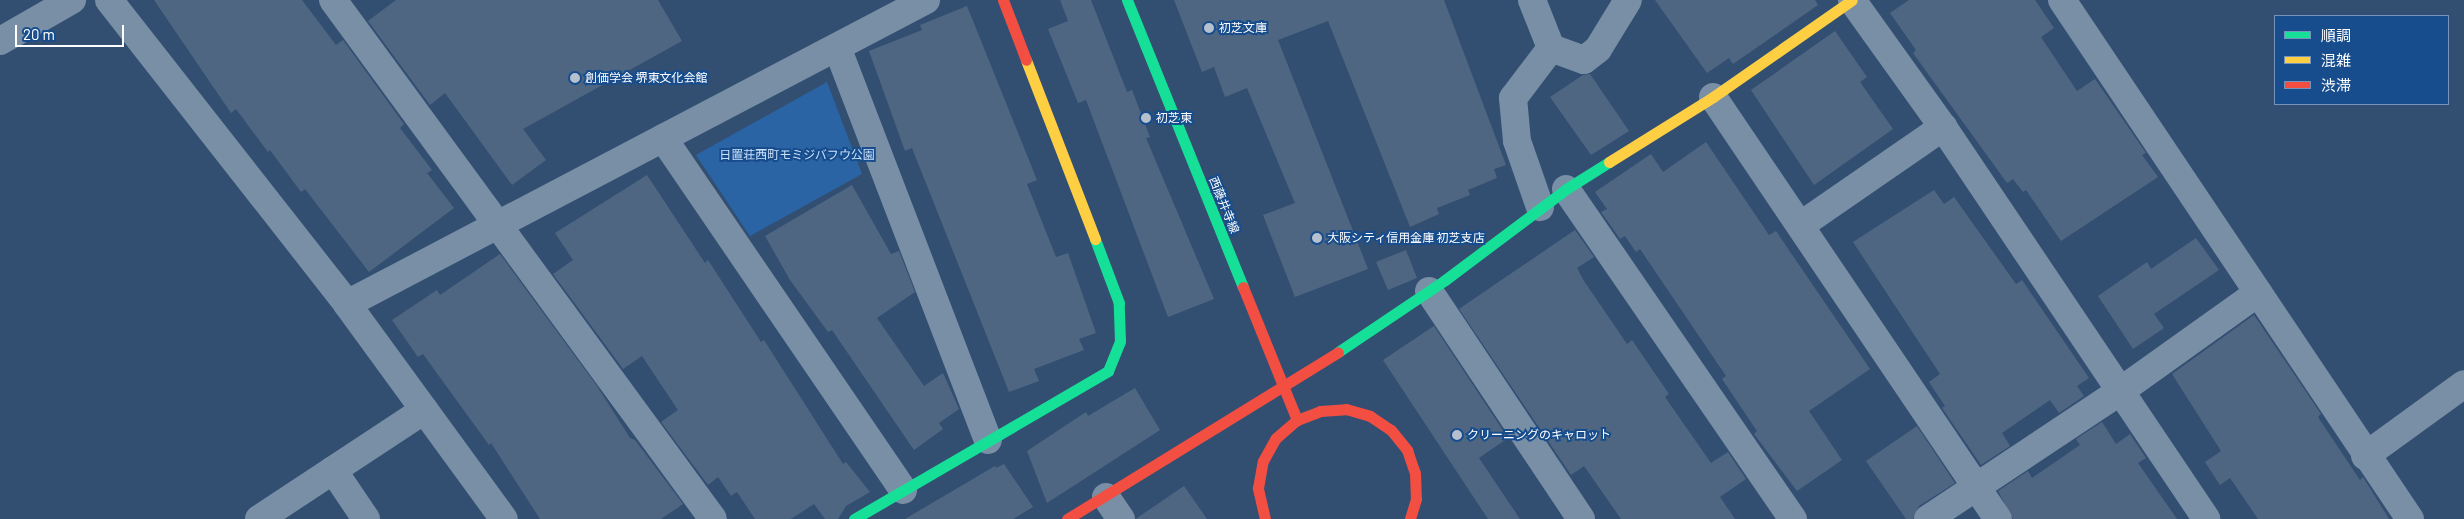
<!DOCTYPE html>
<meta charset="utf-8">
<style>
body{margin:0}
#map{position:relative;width:2464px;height:519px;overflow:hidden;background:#324f72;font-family:Barlow,"Noto Sans JP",sans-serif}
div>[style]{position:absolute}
.green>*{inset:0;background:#2b64a4}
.building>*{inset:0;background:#4f6682}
.street>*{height:28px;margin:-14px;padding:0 14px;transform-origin:14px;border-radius:14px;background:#798fa6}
.fast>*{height:11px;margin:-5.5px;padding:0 5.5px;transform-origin:5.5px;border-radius:5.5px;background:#16e098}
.slow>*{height:11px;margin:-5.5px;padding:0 5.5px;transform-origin:5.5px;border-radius:5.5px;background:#ffcf43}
.jam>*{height:11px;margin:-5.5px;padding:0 5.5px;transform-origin:5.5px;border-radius:5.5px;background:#f24e42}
.dots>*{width:14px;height:14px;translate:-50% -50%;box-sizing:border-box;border:2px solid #174d8d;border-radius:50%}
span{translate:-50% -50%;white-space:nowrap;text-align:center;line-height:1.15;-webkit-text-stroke:4px #174d8d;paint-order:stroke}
.poi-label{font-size:12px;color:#fff}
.left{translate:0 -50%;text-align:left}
.park-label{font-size:12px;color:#c9e0fb}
.street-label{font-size:12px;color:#fff}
.legend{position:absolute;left:2274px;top:15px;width:175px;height:90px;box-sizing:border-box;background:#174d8d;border:1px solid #7494bb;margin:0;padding:6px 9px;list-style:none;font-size:15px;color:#fff}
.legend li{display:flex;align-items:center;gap:10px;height:25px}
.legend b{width:25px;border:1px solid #7494bb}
.scale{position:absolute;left:15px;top:25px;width:109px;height:22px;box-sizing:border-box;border:2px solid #fff;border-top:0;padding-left:6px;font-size:15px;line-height:18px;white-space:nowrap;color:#fff;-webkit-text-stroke:4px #174d8d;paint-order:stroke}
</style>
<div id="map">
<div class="green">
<i style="clip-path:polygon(827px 82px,862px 174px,750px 236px,696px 155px)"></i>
</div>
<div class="building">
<i style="clip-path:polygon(154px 0,302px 0,336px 45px,343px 40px,404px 124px,400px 128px,432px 170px,427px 173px,454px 208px,369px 272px,305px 189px,301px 192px,270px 150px,268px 152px,236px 109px,231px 113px)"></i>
<i style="clip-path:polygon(396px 0,658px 0,682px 41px,523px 129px,546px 160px,512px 185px,445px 93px,430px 105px,368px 21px)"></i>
<i style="clip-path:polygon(1060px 0,1091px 0,1127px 92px,1132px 90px,1150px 137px,1146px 138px,1214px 299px,1168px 317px,1086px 100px,1078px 103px,1048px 29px,1068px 21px)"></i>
<i style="clip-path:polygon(1174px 0,1444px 0,1506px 165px,1494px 169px,1497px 178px,1468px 190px,1470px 195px,1437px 208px,1439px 214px,1410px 227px,1328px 21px,1278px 40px,1368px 269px,1295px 297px,1263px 215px,1295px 203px,1247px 88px,1225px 97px,1214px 67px,1202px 72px)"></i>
<i style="clip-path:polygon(1655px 0,1815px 0,1818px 5px,1733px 64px,1729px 58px,1707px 73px)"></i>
<i style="clip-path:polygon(1909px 0,2035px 0,2054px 28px,2041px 37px,2077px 91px,2095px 79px,2146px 153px,2142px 155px,2158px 177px,2061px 241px,2026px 190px,2023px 192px,2013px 179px,2007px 183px,1913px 53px,1916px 50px,1890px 13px)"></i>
<i style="clip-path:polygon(967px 6px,1037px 180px,1027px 184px,1056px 257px,1068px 253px,1096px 333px,1079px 339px,1084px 350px,1034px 369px,1039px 381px,1009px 392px,912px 148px,905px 151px,869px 51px,922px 30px,920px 25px)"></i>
<i style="clip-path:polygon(1835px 31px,1867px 77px,1860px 82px,1893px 129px,1814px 185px,1751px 90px)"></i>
<i style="clip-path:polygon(1590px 74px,1629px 131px,1591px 155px,1550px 97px,1583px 75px)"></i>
<i style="clip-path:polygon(1706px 142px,1769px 235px,1776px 231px,1870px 369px,1809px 411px,1842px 460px,1797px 491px,1754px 434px,1757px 431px,1722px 379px,1726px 376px,1640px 249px,1636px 252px,1625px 236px,1620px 239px,1601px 212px,1607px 209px,1595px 192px,1651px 154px,1663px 172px)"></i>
<i style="clip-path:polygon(647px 175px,705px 263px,708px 260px,761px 342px,764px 340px,843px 464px,846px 462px,870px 492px,846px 506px,838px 519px,825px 519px,814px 504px,791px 519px,755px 519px,737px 492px,731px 496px,718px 477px,708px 485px,661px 422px,678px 410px,642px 356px,623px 369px,553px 274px,573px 260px,555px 233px)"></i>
<i style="clip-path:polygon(852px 185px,891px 254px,899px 251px,915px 292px,877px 318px,924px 386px,943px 373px,959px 409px,939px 423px,943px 429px,914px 450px,832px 330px,828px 332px,790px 280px,765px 236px)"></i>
<i style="clip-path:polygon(1934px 190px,1944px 204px,1954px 197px,2016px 284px,2022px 280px,2089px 378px,2077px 386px,2084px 396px,2059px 413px,2050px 400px,2002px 433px,2010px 446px,1981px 465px,1942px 408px,1945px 406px,1929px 382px,1940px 374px,1853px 242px)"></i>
<i style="clip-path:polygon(1575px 230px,1594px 257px,1577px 268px,1584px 281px,1627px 344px,1632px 340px,1669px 394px,1665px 397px,1711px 463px,1728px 452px,1746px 479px,1720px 497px,1735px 519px,1621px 519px,1584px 466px,1571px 475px,1459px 309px)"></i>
<i style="clip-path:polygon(2196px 238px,2219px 270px,2154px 314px,2164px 328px,2133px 349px,2098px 296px,2147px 262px,2151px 269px)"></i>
<i style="clip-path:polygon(1406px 250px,1417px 278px,1388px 290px,1376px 262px)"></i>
<i style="clip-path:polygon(500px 254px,597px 386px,630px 438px,635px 440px,683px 504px,661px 519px,540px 519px,491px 443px,489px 445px,423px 354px,418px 357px,392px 320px,437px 290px,440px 295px)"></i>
<i style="clip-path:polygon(2254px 315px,2321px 414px,2318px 417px,2360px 480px,2363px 477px,2389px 519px,2258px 519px,2230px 478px,2220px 485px,2205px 462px,2221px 451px,2172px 374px)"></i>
<i style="clip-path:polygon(1434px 326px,1508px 438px,1479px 458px,1520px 519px,1488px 519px,1383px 360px)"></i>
<i style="clip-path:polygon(1135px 388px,1160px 430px,1047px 503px,1027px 451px,1086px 412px,1088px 416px)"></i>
<i style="clip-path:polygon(2102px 422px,2116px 444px,2130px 434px,2146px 458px,2138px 463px,2177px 519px,2013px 519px,1998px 491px,2028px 471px,2032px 478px,2080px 445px,2076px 439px)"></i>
<i style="clip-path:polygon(1917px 426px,1955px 483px,1919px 506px,1913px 519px,1906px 519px,1866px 461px)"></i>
<i style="clip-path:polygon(1004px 464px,1033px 507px,1013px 519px,905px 519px,995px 466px,996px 468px)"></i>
<i style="clip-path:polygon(1184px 486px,1207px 519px,1136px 519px,1137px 518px)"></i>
</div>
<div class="street">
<i style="left:109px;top:0;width:386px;rotate:51.9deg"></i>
<i style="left:347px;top:304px;width:266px;rotate:53.9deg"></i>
<i style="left:333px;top:0;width:643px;rotate:53.79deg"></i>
<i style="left:1532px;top:0;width:52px;rotate:68.4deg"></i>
<i style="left:1551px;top:48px;width:63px;rotate:127.2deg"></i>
<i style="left:1513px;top:98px;width:43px;rotate:84.7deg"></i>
<i style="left:1517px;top:141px;width:70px;rotate:70.8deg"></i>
<i style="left:1852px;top:0;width:156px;rotate:54.4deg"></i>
<i style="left:2062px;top:0;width:625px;rotate:56.16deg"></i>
<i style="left:0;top:41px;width:83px;rotate:-29.7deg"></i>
<i style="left:837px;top:47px;width:421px;rotate:69deg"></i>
<i style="left:1551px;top:48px;width:35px;rotate:20deg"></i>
<i style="left:1584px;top:60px;width:18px;rotate:-38deg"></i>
<i style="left:1598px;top:49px;width:57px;rotate:-58.5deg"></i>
<i style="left:1713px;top:97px;width:509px;rotate:55.97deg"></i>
<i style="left:663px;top:138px;width:426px;rotate:55.7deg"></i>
<i style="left:1566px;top:189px;width:401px;rotate:55.5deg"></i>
<i style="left:1801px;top:225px;width:173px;rotate:-34.6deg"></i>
<i style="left:1943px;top:127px;width:472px;rotate:56.1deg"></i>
<i style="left:1429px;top:291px;width:274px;rotate:56.3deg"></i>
<i style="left:347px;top:304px;width:654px;rotate:-27.7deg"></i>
<i style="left:2365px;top:456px;width:122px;rotate:-36deg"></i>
<i style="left:333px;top:470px;width:59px;rotate:56deg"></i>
<i style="left:1106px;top:497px;width:27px;rotate:56deg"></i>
<i style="left:259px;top:519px;width:198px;rotate:-33.4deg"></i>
<i style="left:1928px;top:519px;width:229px;rotate:-33.6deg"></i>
<i style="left:2119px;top:392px;width:171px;rotate:-35.5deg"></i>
</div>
<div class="fast">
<i style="left:1127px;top:0;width:310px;rotate:68deg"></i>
<i style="left:1338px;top:352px;width:129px;rotate:-33.9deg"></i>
<i style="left:1445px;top:280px;width:151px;rotate:-36.9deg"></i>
<i style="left:1566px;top:189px;width:51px;rotate:-32.1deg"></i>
<i style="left:854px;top:519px;width:294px;rotate:-30.2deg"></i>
<i style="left:1108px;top:371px;width:32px;rotate:-68deg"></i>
<i style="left:1120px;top:341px;width:38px;rotate:-92deg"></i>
<i style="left:1119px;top:303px;width:68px;rotate:-110.6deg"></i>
</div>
<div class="slow">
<i style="left:1026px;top:60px;width:192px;rotate:68.9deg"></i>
<i style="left:1609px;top:162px;width:123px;rotate:-32deg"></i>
<i style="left:1713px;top:97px;width:169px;rotate:-34.9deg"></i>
</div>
<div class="jam">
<i style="left:1003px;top:0;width:64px;rotate:69deg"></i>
<i style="left:1243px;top:287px;width:144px;rotate:67.9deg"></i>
<i style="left:1067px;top:519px;width:318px;rotate:-31.6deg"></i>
<i style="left:1265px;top:519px;width:32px;rotate:-103deg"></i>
<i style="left:1258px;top:488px;width:27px;rotate:-80deg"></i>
<i style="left:1263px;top:461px;width:26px;rotate:-61deg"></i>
<i style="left:1276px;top:438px;width:28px;rotate:-41deg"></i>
<i style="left:1297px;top:420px;width:25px;rotate:-21deg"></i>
<i style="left:1320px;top:411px;width:26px;rotate:-4deg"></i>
<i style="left:1346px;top:409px;width:25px;rotate:16deg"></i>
<i style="left:1370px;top:416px;width:25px;rotate:34deg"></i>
<i style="left:1391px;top:430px;width:26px;rotate:51deg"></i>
<i style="left:1407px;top:450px;width:24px;rotate:71deg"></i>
<i style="left:1415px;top:473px;width:26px;rotate:88deg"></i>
<i style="left:1416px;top:499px;width:21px;rotate:107deg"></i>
</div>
<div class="dots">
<i style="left:1209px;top:28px;background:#b7c1ce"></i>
<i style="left:575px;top:78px;background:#b7c1ce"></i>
<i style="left:1146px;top:118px;background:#b7c1ce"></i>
<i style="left:1317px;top:238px;background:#b7c1ce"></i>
<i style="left:1457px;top:435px;background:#b7c1ce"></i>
</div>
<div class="poi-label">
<span class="left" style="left:1219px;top:28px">初芝文庫</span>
<span class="left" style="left:585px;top:78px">創価学会 堺東文化会館</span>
<span class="left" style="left:1156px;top:118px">初芝東</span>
<span class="left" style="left:1327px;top:238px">大阪シティ信用金庫 初芝支店</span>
<span class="left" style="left:1467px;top:435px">クリーニングのキャロット</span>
</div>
<div class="park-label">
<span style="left:797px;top:155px">日置荘西町モミジバフウ公園</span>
</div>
<div class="street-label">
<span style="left:1224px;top:205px;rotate:68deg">西藤井寺線</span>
</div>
<ul class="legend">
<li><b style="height:6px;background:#16e098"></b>順調</li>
<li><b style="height:6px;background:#ffcf43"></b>混雑</li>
<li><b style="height:6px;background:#f24e42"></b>渋滞</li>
</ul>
<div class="scale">20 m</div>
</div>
